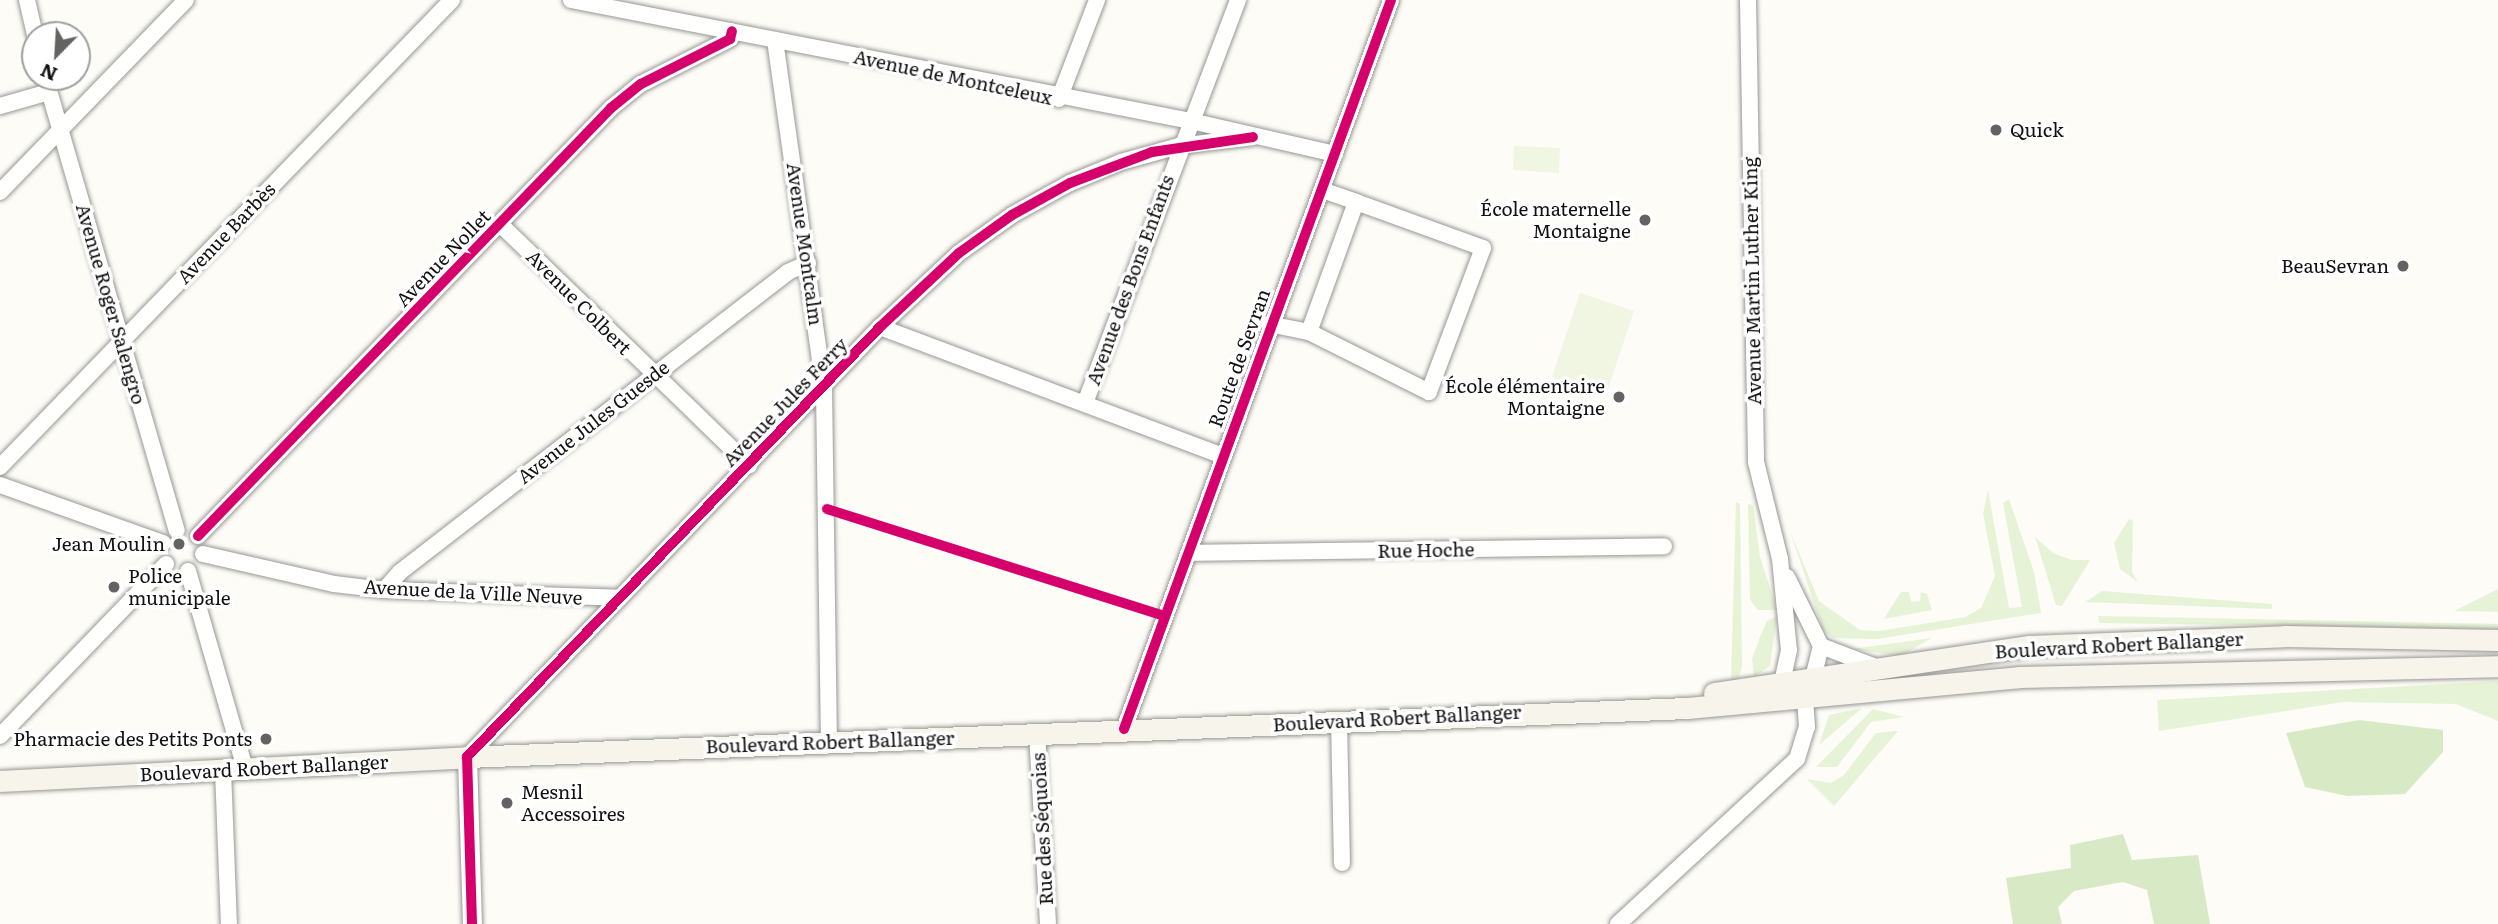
<!DOCTYPE html>
<meta charset="utf-8">
<style>
body{margin:0}
#map{position:relative;width:2498px;height:924px;overflow:hidden;background:#fdfcf7;font-family:Literata,serif}
div>[style]{position:absolute}
.green>*{inset:0;background:#e7f3d7}
.forest>*{inset:0;background:#d8eac5}
.pitch>*{inset:0;background:#f0f6e1}
.roads{filter:drop-shadow(0 0 2px #979795) drop-shadow(0 0 2px #979795)}
.minor>*{height:16px;margin:-8px;padding:0 8px;transform-origin:8px;border-radius:8px;background:#fffffe}
.tertiary>*{height:19px;margin:-9.5px;padding:0 9.5px;transform-origin:9.5px;border-radius:9.5px;background:#fffffe}
.secondary>*{height:21px;margin:-10.5px;padding:0 10.5px;transform-origin:10.5px;border-radius:10.5px;background:#f6f4eb}
.cycleway>*{height:10px;margin:-5px;padding:0 5px;transform-origin:5px;border-radius:5px;background:#d6006c}
.dots>*{width:19px;height:19px;translate:-50% -50%;box-sizing:border-box;border:4px solid #fff;border-radius:50%}
span{translate:-50% -50%;white-space:nowrap;text-align:center;line-height:1.15;-webkit-text-stroke:7px #fff;paint-order:stroke}
.street-label{font-size:19px;color:#111}
.poi-label{font-size:19px;color:#111}
.left{translate:0 -50%;text-align:left}
.right{translate:-100% -50%;text-align:right}
.north{position:absolute;left:21px;top:21px;width:70px;height:70px;box-sizing:border-box;background:#fff;border:2px solid #a0a0a0;border-radius:50%;rotate:204deg;font-size:19px;font-weight:700;line-height:28px;text-align:center;color:#111}
.north::after{content:'';display:block;margin:auto;width:24px;height:32px;background:#646362;clip-path:polygon(50% 0,100% 100%,50% 72%,0 100%)}
</style>
<div id="map">
<div class="green">
<i style="clip-path:polygon(1988px 490px,2009px 608px,2022px 607px,2003px 503px,2009px 499px,2034px 572px,2041px 613px,1877px 639px,1833px 638px,1823px 630px,1790px 531px,1819px 601px,1860px 630px,1879px 631px,1965px 617px,1981px 608px,1995px 576px,1983px 514px)"></i>
<i style="clip-path:polygon(1736px 502px,1740px 504px,1742px 667px,1739px 677px,1731px 682px)"></i>
<i style="clip-path:polygon(1748px 504px,1753px 505px,1760px 557px,1777px 610px,1758px 610px,1750px 600px)"></i>
<i style="clip-path:polygon(2129px 519px,2133px 521px,2132px 572px,2138px 582px,2120px 569px,2114px 543px)"></i>
<i style="clip-path:polygon(2035px 537px,2053px 553px,2072px 560px,2090px 560px,2062px 606px,2056px 605px)"></i>
<i style="clip-path:polygon(2498px 589px,2498px 612px,2454px 611px)"></i>
<i style="clip-path:polygon(2102px 591px,2272px 604px,2272px 609px,2085px 602px)"></i>
<i style="clip-path:polygon(1901px 592px,1909px 592px,1911px 602px,1920px 601px,1921px 592px,1927px 594px,1932px 610px,1884px 619px)"></i>
<i style="clip-path:polygon(1777px 616px,1770px 666px,1754px 677px,1752px 659px,1760px 637px,1767px 621px)"></i>
<i style="clip-path:polygon(2098px 616px,2498px 624px,2498px 629px,2099px 623px)"></i>
<i style="clip-path:polygon(1932px 638px,1900px 656px,1852px 649px)"></i>
<i style="clip-path:polygon(2498px 681px,2498px 721px,2456px 704px,2343px 702px,2159px 731px,2157px 700px)"></i>
<i style="clip-path:polygon(1862px 708px,1819px 745px,1829px 715px)"></i>
<i style="clip-path:polygon(1873px 709px,1904px 717px,1871px 722px,1837px 767px,1816px 767px)"></i>
<i style="clip-path:polygon(1898px 731px,1834px 806px,1807px 779px,1831px 783px,1844px 775px,1876px 733px)"></i>
</div>
<div class="forest">
<i style="clip-path:polygon(2359px 720px,2443px 730px,2443px 752px,2405px 794px,2347px 796px,2305px 787px,2286px 733px)"></i>
<i style="clip-path:polygon(2123px 834px,2132px 860px,2198px 855px,2210px 924px,2154px 924px,2147px 890px,2123px 882px,2074px 891px,2058px 907px,2062px 924px,2013px 924px,2006px 878px,2071px 868px,2070px 845px)"></i>
</div>
<div class="pitch">
<i style="clip-path:polygon(1514px 146px,1560px 148px,1559px 173px,1513px 170px)"></i>
<i style="clip-path:polygon(1580px 293px,1634px 311px,1606px 395px,1552px 377px)"></i>
</div>
<div class="roads">
<div class="minor">
<i style="left:27px;top:0;width:36px;rotate:77deg"></i>
<i style="left:571px;top:0;width:632px;rotate:11.04deg"></i>
<i style="left:1191px;top:121px;width:148px;rotate:12.9deg"></i>
<i style="left:1748px;top:0;width:462px;rotate:89deg"></i>
<i style="left:1756px;top:462px;width:100px;rotate:76.1deg"></i>
<i style="left:1780px;top:559px;width:91px;rotate:84.4deg"></i>
<i style="left:1789px;top:650px;width:33px;rotate:102deg"></i>
<i style="left:1782px;top:682px;width:11px;rotate:34deg"></i>
<i style="left:775px;top:40px;width:351px;rotate:82deg"></i>
<i style="left:824px;top:388px;width:354px;rotate:89.2deg"></i>
<i style="left:45px;top:77px;width:472px;rotate:73.8deg"></i>
<i style="left:1059px;top:99px;width:106px;rotate:-69deg"></i>
<i style="left:0;top:106px;width:51px;rotate:-15.9deg"></i>
<i style="left:1322px;top:190px;width:36px;rotate:19deg"></i>
<i style="left:1356px;top:202px;width:135px;rotate:19.9deg"></i>
<i style="left:1483px;top:248px;width:154px;rotate:110.6deg"></i>
<i style="left:1429px;top:392px;width:134px;rotate:-153.4deg"></i>
<i style="left:1309px;top:332px;width:138px;rotate:-70.1deg"></i>
<i style="left:0;top:192px;width:267px;rotate:-45.9deg"></i>
<i style="left:500px;top:224px;width:347px;rotate:44.1deg"></i>
<i style="left:1269px;top:324px;width:41px;rotate:11.3deg"></i>
<i style="left:880px;top:327px;width:367px;rotate:20.6deg"></i>
<i style="left:1085px;top:403px;width:431px;rotate:-69.2deg"></i>
<i style="left:0;top:467px;width:650px;rotate:-45.94deg"></i>
<i style="left:0;top:485px;width:173px;rotate:19.6deg"></i>
<i style="left:198px;top:536px;width:595px;rotate:-46.02deg"></i>
<i style="left:611px;top:108px;width:38px;rotate:-39deg"></i>
<i style="left:641px;top:84px;width:100px;rotate:-26.8deg"></i>
<i style="left:730px;top:39px;width:8px;rotate:-76deg"></i>
<i style="left:1189px;top:553px;width:475px;rotate:-0.8deg"></i>
<i style="left:203px;top:554px;width:134px;rotate:12.9deg"></i>
<i style="left:334px;top:584px;width:50px;rotate:6.8deg"></i>
<i style="left:384px;top:590px;width:236px;rotate:1.9deg"></i>
<i style="left:188px;top:571px;width:206px;rotate:73.9deg"></i>
<i style="left:1787px;top:577px;width:77px;rotate:63.8deg"></i>
<i style="left:1821px;top:646px;width:41px;rotate:104deg"></i>
<i style="left:384px;top:590px;width:24px;rotate:-48deg"></i>
<i style="left:400px;top:572px;width:490px;rotate:-37.7deg"></i>
<i style="left:788px;top:272px;width:22px;rotate:-24deg"></i>
<i style="left:1821px;top:646px;width:59px;rotate:20.9deg"></i>
<i style="left:1339px;top:721px;width:142px;rotate:88.8deg"></i>
<i style="left:1124px;top:729px;width:776px;rotate:-69.88deg"></i>
<i style="left:1037px;top:733px;width:191px;rotate:86.7deg"></i>
<i style="left:0;top:736px;width:239px;rotate:-46deg"></i>
<i style="left:467px;top:757px;width:596px;rotate:-46.16deg"></i>
<i style="left:880px;top:327px;width:108px;rotate:-43.1deg"></i>
<i style="left:959px;top:253px;width:65px;rotate:-35.6deg"></i>
<i style="left:1012px;top:215px;width:66px;rotate:-28.9deg"></i>
<i style="left:1070px;top:183px;width:55px;rotate:-22.4deg"></i>
<i style="left:1121px;top:162px;width:60px;rotate:-15.4deg"></i>
<i style="left:1179px;top:146px;width:75px;rotate:-6.9deg"></i>
<i style="left:223px;top:770px;width:154px;rotate:87.8deg"></i>
<i style="left:1618px;top:924px;width:243px;rotate:-42.7deg"></i>
<i style="left:1797px;top:759px;width:34px;rotate:-73deg"></i>
<i style="left:1807px;top:727px;width:30px;rotate:-94deg"></i>
</div>
<div class="tertiary">
<i style="left:467px;top:757px;width:167px;rotate:88.3deg"></i>
</div>
<div class="secondary">
<i style="left:1714px;top:693px;width:318px;rotate:-8.5deg"></i>
<i style="left:2029px;top:646px;width:256px;rotate:-2.2deg"></i>
<i style="left:2285px;top:636px;width:213px;rotate:1.1deg"></i>
<i style="left:0;top:781px;width:468px;rotate:-2.9deg"></i>
<i style="left:467px;top:757px;width:1221px;rotate:-2.3deg"></i>
<i style="left:1687px;top:708px;width:333px;rotate:-5.3deg"></i>
<i style="left:2019px;top:677px;width:479px;rotate:-1.3deg"></i>
</div>
</div>
<div class="cycleway">
<i style="left:827px;top:509px;width:354px;rotate:17.6deg"></i>
<i style="left:198px;top:536px;width:595px;rotate:-46.02deg"></i>
<i style="left:611px;top:108px;width:38px;rotate:-39deg"></i>
<i style="left:641px;top:84px;width:100px;rotate:-26.8deg"></i>
<i style="left:730px;top:39px;width:8px;rotate:-76deg"></i>
<i style="left:1124px;top:729px;width:776px;rotate:-69.88deg"></i>
<i style="left:472px;top:924px;width:167px;rotate:-91.7deg"></i>
<i style="left:467px;top:757px;width:596px;rotate:-46.16deg"></i>
<i style="left:880px;top:327px;width:108px;rotate:-43.1deg"></i>
<i style="left:959px;top:253px;width:65px;rotate:-35.6deg"></i>
<i style="left:1012px;top:215px;width:66px;rotate:-28.9deg"></i>
<i style="left:1070px;top:183px;width:88px;rotate:-20.7deg"></i>
<i style="left:1152px;top:152px;width:102px;rotate:-8.4deg"></i>
</div>
<div class="dots">
<i style="left:1996px;top:130px;background:#646362"></i>
<i style="left:1645px;top:220px;background:#646362"></i>
<i style="left:2403px;top:266px;background:#646362"></i>
<i style="left:1619px;top:397px;background:#646362"></i>
<i style="left:179px;top:544px;background:#646362"></i>
<i style="left:114px;top:587px;background:#646362"></i>
<i style="left:266px;top:739px;background:#646362"></i>
<i style="left:507px;top:803px;background:#646362"></i>
</div>
<div class="street-label">
<span style="left:953px;top:77px;rotate:12deg">Avenue de Montceleux</span>
<span style="left:226px;top:233px;rotate:-46deg">Avenue Barbès</span>
<span style="left:805px;top:244px;rotate:82deg">Avenue Montcalm</span>
<span style="left:443px;top:258px;rotate:-46deg">Avenue Nollet</span>
<span style="left:1130px;top:280px;rotate:-70deg">Avenue des Bons Enfants</span>
<span style="left:1752px;top:281px;rotate:-91deg">Avenue Martin Luther King</span>
<span style="left:579px;top:302px;rotate:45deg">Avenue Colbert</span>
<span style="left:111px;top:304px;rotate:74deg">Avenue Roger Salengro</span>
<span style="left:1239px;top:358px;rotate:-70deg">Route de Sevran</span>
<span style="left:785px;top:402px;rotate:-46deg">Avenue Jules Ferry</span>
<span style="left:593px;top:422px;rotate:-38deg">Avenue Jules Guesde</span>
<span style="left:1426px;top:550px;rotate:-1deg">Rue Hoche</span>
<span style="left:473px;top:592px;rotate:3deg">Avenue de la Ville Neuve</span>
<span style="left:2119px;top:645px;rotate:-3deg">Boulevard Robert Ballanger</span>
<span style="left:1397px;top:718px;rotate:-3deg">Boulevard Robert Ballanger</span>
<span style="left:830px;top:742px;rotate:-2deg">Boulevard Robert Ballanger</span>
<span style="left:264px;top:768px;rotate:-3deg">Boulevard Robert Ballanger</span>
<span style="left:1042px;top:829px;rotate:-93deg">Rue des Séquoias</span>
</div>
<div class="poi-label">
<span class="left" style="left:2010px;top:130px">Quick</span>
<span class="right" style="left:1631px;top:220px">École maternelle<br>Montaigne</span>
<span class="right" style="left:2389px;top:266px">BeauSevran</span>
<span class="right" style="left:1605px;top:397px">École élémentaire<br>Montaigne</span>
<span class="right" style="left:165px;top:544px">Jean Moulin</span>
<span class="left" style="left:128px;top:587px">Police<br>municipale</span>
<span class="right" style="left:252px;top:739px">Pharmacie des Petits Ponts</span>
<span class="left" style="left:521px;top:803px">Mesnil<br>Accessoires</span>
</div>
<div class="north">N</div>
</div>
